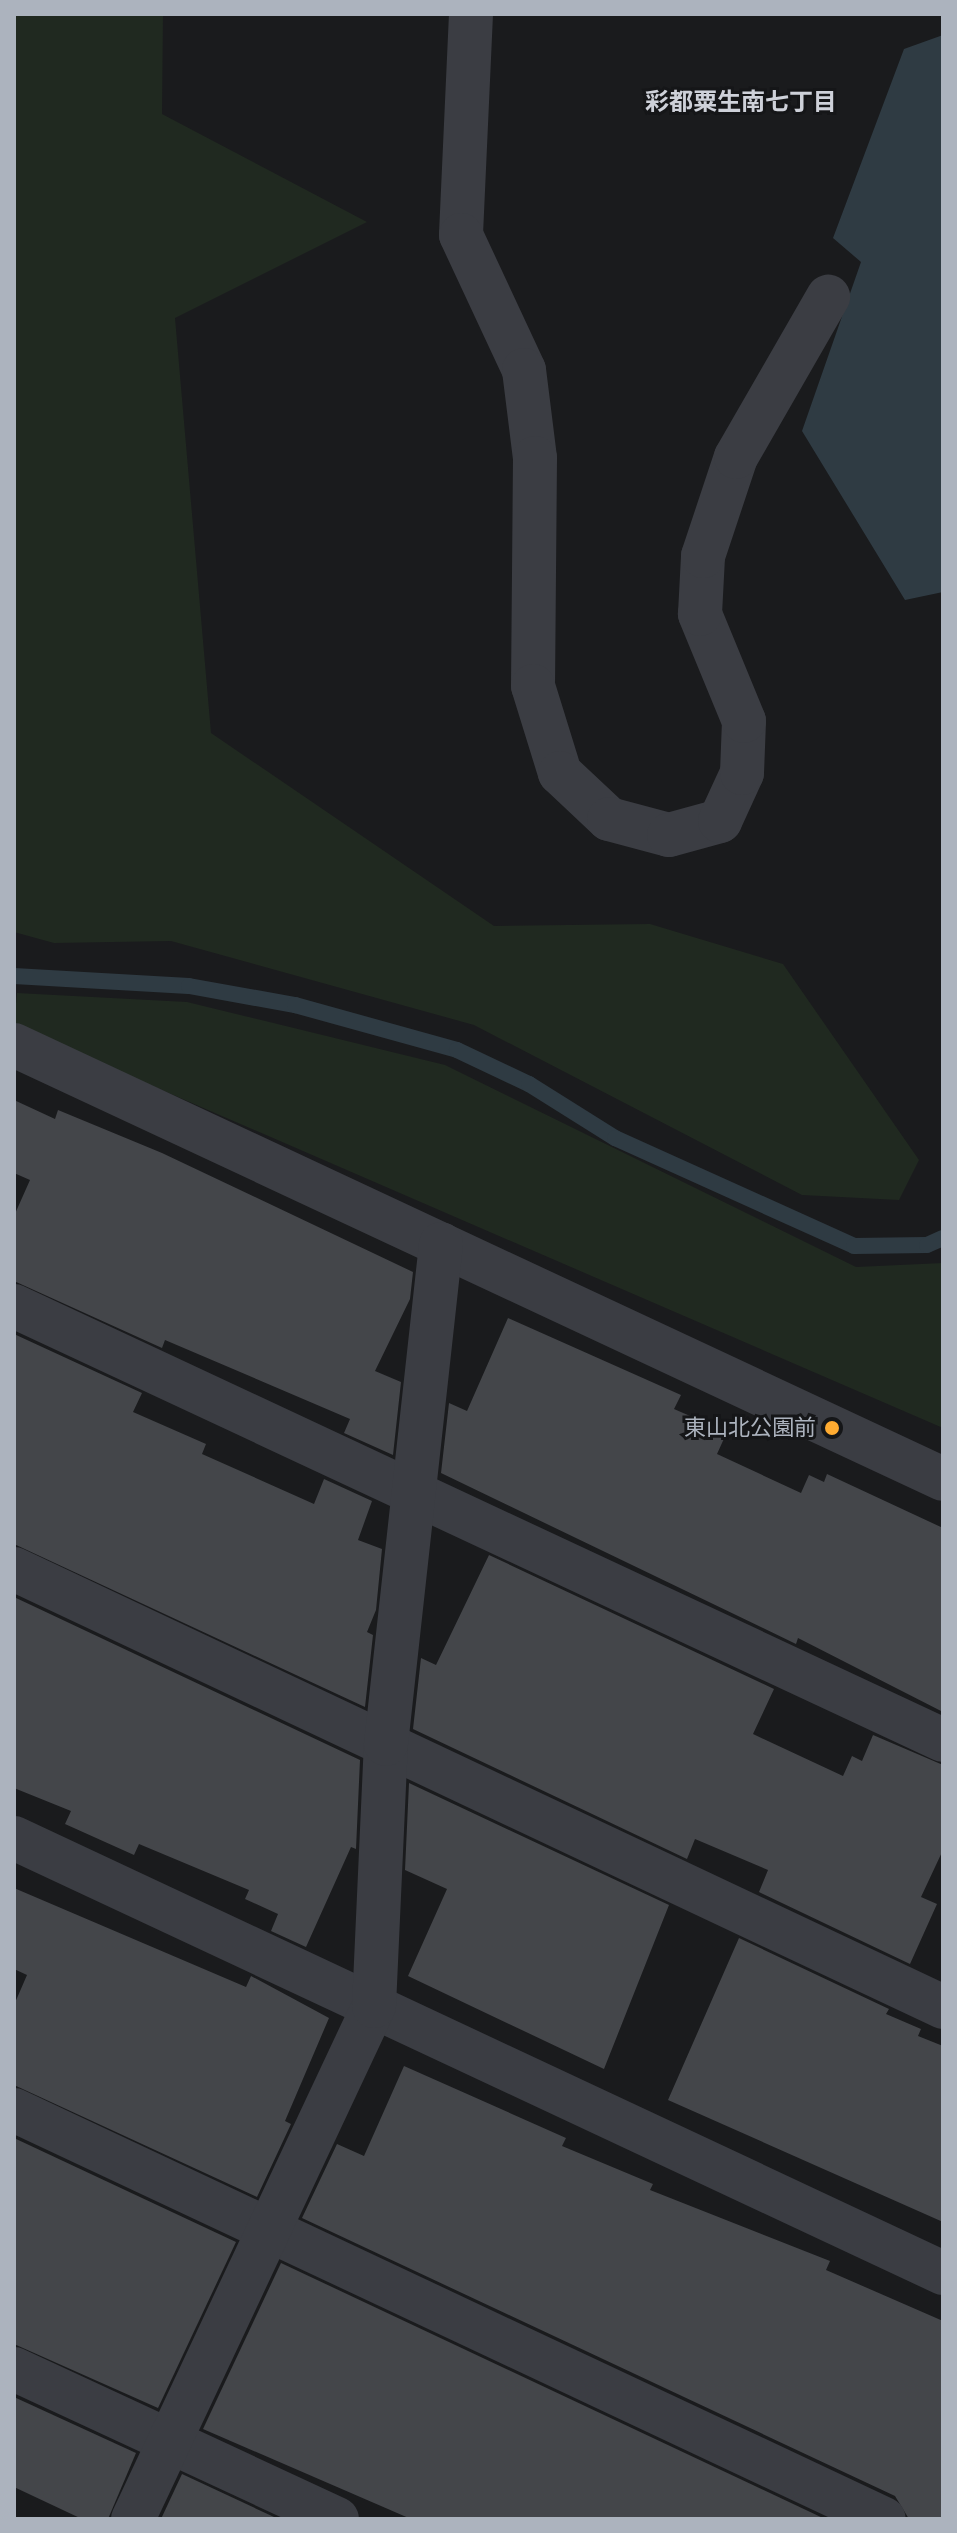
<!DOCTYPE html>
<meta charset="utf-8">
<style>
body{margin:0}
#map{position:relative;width:957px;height:2533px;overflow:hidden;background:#1a1b1d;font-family:"DejaVu Sans","Noto Sans JP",sans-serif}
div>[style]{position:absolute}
.green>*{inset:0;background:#202920}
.water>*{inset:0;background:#2f3b43}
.stream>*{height:16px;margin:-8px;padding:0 8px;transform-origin:8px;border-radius:8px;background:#2f3b43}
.building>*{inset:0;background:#44464a}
.minor>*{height:44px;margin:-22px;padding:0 22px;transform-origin:22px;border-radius:22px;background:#3b3d43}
.dots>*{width:22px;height:22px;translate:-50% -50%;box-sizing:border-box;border:4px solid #151618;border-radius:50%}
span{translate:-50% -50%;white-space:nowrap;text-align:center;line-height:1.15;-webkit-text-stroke:6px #151618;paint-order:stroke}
.poi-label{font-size:22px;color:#acb3be}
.right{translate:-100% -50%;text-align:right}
.neighbourhood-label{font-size:24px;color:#ced1d9;font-weight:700}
.frame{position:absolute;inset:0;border:16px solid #acb3be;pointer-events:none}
</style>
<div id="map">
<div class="green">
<i style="clip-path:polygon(14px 14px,163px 14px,162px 114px,367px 222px,175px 318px,211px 733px,494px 926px,650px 924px,783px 964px,919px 1160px,899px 1200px,802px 1195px,474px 1025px,171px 941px,54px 943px,14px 932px)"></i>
<i style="clip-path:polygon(17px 993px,187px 1002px,445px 1065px,856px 1267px,943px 1263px,943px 1428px,14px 1026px)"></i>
</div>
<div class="water">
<i style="clip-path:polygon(943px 35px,943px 592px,905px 600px,802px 431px,861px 262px,833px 238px,904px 49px)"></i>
</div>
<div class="stream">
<i style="left:14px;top:976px;width:175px;rotate:3.3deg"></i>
<i style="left:189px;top:986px;width:108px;rotate:10.2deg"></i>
<i style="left:295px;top:1005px;width:168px;rotate:15.5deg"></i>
<i style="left:457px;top:1050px;width:80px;rotate:25.3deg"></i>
<i style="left:529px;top:1084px;width:102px;rotate:32.1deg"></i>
<i style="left:615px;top:1138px;width:262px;rotate:24.3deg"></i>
<i style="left:854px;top:1246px;width:73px;rotate:-0.8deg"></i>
<i style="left:927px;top:1245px;width:17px;rotate:-24deg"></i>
</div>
<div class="building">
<i style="clip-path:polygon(14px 1100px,55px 1119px,58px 1110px,162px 1153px,413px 1272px,410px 1299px,375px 1371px,401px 1382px,393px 1455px,344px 1433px,350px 1419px,165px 1340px,162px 1348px,14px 1281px,14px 1216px,30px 1180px,14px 1173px)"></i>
<i style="clip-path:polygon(508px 1318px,681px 1395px,674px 1409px,727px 1432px,717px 1454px,801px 1493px,809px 1475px,824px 1482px,827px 1474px,943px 1528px,943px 1712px,798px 1638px,796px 1644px,441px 1473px,449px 1403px,467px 1411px)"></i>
<i style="clip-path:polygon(14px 1334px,142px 1393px,133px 1412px,206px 1444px,202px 1454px,314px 1504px,324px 1479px,372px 1501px,358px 1540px,382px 1549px,376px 1610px,367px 1632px,373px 1635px,365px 1707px,14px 1544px)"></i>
<i style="clip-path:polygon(489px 1555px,774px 1689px,753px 1734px,843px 1776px,852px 1756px,862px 1761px,873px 1735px,943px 1765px,943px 1850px,921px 1897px,937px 1904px,910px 1964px,759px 1892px,768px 1870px,695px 1839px,687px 1859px,413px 1729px,421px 1658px,436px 1665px)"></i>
<i style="clip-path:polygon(14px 1597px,360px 1760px,356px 1849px,351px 1847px,306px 1947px,271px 1931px,278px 1914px,245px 1899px,249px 1890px,139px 1844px,134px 1855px,65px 1824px,71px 1811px,14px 1788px)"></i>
<i style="clip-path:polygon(409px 1783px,669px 1905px,604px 2069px,408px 1976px,447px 1889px,405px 1870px)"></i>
<i style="clip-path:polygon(14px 1888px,246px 1987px,251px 1976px,329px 2018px,285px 2121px,291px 2124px,257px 2197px,14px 2085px,14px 2005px,27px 1975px,14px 1969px)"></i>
<i style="clip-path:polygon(739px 1938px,889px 2009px,886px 2014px,921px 2029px,918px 2036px,943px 2046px,943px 2222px,668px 2100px)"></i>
<i style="clip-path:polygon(404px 2066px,566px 2138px,562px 2146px,653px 2184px,650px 2190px,830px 2261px,826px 2270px,943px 2321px,943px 2519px,909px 2519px,895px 2496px,302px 2218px,337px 2144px,364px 2156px)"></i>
<i style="clip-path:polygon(14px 2138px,236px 2242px,158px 2408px,14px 2344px)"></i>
<i style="clip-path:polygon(281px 2263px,825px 2519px,411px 2519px,203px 2429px)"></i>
<i style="clip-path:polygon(14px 2397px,136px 2453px,108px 2519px,82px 2519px,14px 2487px)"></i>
<i style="clip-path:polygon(182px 2474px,274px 2517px,273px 2519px,161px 2519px)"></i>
</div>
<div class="minor">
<i style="left:471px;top:14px;width:221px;rotate:92.6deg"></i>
<i style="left:461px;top:235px;width:149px;rotate:65deg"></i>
<i style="left:524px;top:370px;width:89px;rotate:82.9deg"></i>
<i style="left:535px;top:458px;width:228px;rotate:90.5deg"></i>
<i style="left:533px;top:686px;width:91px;rotate:72.8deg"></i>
<i style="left:560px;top:773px;width:67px;rotate:43.2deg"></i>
<i style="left:609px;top:819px;width:62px;rotate:14.9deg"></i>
<i style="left:669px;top:835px;width:53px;rotate:-15.4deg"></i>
<i style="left:720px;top:821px;width:53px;rotate:-65.4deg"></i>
<i style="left:742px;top:773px;width:52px;rotate:-87.8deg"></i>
<i style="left:744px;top:721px;width:116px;rotate:-112.4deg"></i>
<i style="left:700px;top:614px;width:58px;rotate:-87deg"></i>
<i style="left:703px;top:556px;width:104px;rotate:-71.6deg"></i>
<i style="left:736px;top:457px;width:185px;rotate:-60.1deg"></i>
<i style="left:14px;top:1045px;width:1025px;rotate:25.04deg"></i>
<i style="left:14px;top:1306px;width:1025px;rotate:25.04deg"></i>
<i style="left:14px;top:1569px;width:1027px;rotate:25.24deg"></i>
<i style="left:14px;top:1838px;width:1026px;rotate:25.09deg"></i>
<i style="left:14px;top:2110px;width:961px;rotate:25.18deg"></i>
<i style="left:14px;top:2369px;width:356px;rotate:24.9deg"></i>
<i style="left:133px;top:2519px;width:567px;rotate:-64.84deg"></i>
<i style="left:374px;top:2006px;width:262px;rotate:-87.4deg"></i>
<i style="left:386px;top:1744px;width:503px;rotate:-83.72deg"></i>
</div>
<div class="dots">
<i style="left:832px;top:1428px;background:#ffab31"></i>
</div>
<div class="poi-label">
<span class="right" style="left:816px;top:1428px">東山北公園前</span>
</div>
<div class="neighbourhood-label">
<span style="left:741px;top:103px">彩都粟生南七丁目</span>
</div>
<div class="frame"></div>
</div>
